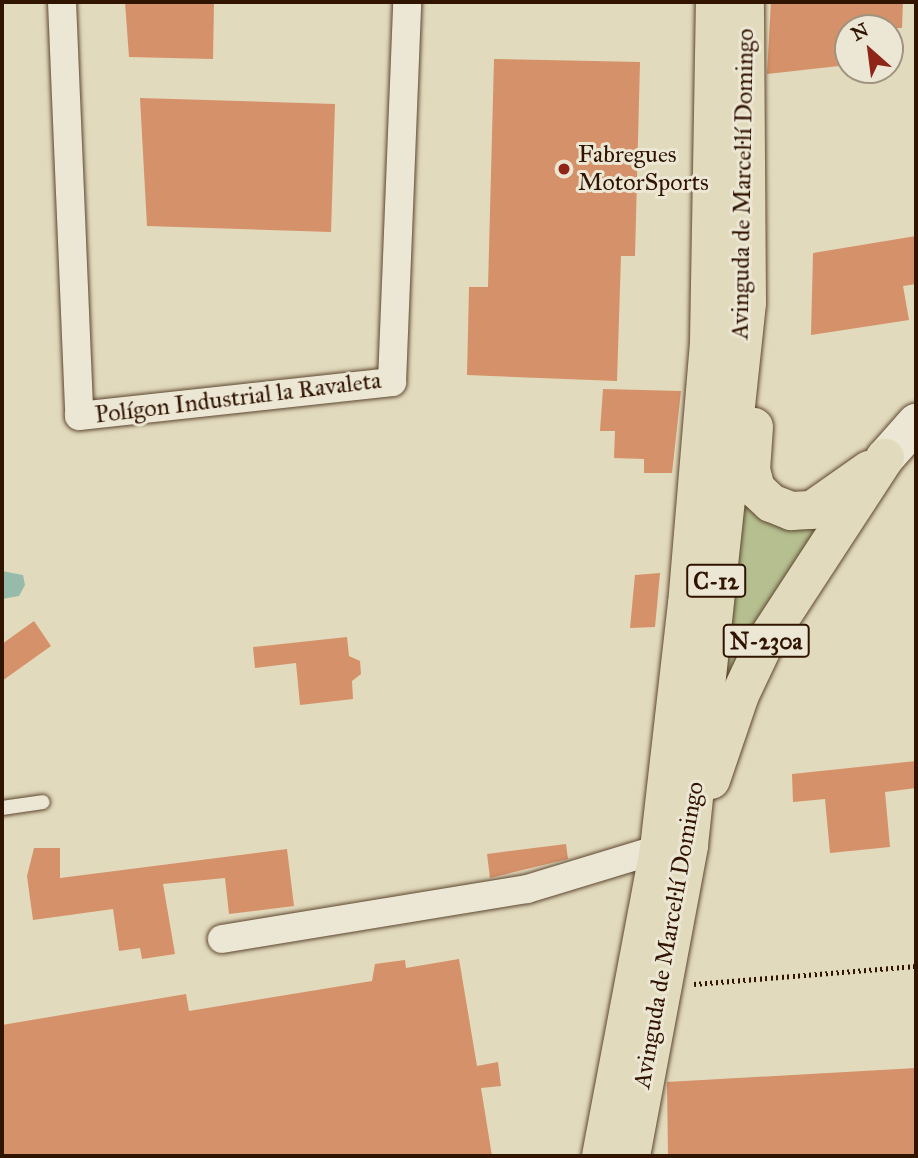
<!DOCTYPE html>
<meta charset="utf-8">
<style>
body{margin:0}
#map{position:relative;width:918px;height:1158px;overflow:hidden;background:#e2dabd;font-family:"IM FELL Great Primer",serif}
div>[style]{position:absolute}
.green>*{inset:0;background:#b5bf90}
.water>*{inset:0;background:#96bbaa}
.building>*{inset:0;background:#d59169}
.path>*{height:4.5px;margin-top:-2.25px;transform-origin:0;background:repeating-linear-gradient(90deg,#311400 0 2px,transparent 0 5.5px)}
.roads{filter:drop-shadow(0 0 2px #5d462f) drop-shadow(0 0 2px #5d462f)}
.lane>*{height:14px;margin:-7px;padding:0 7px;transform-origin:7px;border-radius:7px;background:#ece7d4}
.street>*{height:28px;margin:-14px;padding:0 14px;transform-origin:14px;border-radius:14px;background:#ece7d4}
.secondary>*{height:38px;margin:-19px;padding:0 19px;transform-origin:19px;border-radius:19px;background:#ece7d4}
.primary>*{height:38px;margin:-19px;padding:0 19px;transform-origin:19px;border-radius:19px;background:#e2dabd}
.dots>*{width:19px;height:19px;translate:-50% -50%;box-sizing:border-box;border:4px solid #ece7d4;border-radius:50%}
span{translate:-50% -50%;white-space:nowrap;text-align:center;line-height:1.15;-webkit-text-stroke:6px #ece7d4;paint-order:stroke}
.shield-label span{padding:2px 5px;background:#ece7d4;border:2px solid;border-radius:5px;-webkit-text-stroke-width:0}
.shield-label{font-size:23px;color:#311400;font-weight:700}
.poi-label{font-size:24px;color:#311400}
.left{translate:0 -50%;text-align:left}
.street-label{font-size:24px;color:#311400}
.frame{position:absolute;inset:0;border:4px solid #311400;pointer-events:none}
.north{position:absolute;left:834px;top:14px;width:70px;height:70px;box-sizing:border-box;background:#ece7d4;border:2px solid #a1937f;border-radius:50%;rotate:332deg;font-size:19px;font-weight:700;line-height:28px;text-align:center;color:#311400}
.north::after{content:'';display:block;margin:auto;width:24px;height:32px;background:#8f2418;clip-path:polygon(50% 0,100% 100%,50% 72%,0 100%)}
</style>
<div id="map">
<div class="green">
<i style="clip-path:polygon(740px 477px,753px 502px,854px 492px,709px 753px)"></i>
</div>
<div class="water">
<i style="clip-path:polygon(2px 571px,23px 575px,25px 585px,19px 596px,2px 599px)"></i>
</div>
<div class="building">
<i style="clip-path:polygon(125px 2px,214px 2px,213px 59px,129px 57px)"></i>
<i style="clip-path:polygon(771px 2px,903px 2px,902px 28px,848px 28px,848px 65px,767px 74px)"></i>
<i style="clip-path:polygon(494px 59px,640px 62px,635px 256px,621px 256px,617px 381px,467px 375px,469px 287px,488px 287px)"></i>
<i style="clip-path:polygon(140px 98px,335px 104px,331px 232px,147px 226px)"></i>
<i style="clip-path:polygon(916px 236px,916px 284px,903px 286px,909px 320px,811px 335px,813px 253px)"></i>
<i style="clip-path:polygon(603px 389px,681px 391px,672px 473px,644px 473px,644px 459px,614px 458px,615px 431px,600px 431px)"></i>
<i style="clip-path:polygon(660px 573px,655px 627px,630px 628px,635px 575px)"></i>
<i style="clip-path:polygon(34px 621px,51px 646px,2px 681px,2px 644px)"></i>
<i style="clip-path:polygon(347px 637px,349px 656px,360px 661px,361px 674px,352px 681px,353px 699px,300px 705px,296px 663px,255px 668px,253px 647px)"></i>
<i style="clip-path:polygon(916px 761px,916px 788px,885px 792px,890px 847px,830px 853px,825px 799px,793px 802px,792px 774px)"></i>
<i style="clip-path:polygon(566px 844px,568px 859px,490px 878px,487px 854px)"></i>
<i style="clip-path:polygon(34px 848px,60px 848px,60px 878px,287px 849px,294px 906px,229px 914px,225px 878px,163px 884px,175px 954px,142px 959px,140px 948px,119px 951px,113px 909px,33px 920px,27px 876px)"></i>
<i style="clip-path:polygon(459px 959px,477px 1066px,498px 1062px,501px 1086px,481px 1088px,492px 1156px,2px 1156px,2px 1025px,186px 994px,189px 1011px,372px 981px,375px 964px,405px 960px,406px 968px)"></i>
<i style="clip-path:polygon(916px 1068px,916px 1156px,668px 1156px,667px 1082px)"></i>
</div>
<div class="path">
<i style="left:694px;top:984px;width:223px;rotate:-4.6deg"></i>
</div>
<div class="roads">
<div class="lane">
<i style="left:2px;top:808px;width:41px;rotate:-8.3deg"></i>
</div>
<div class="street">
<i style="left:62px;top:2px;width:414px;rotate:87.6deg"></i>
<i style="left:79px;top:416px;width:315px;rotate:-6.2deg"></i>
<i style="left:392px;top:382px;width:380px;rotate:-87.7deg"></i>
<i style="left:222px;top:939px;width:309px;rotate:-9.3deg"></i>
<i style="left:527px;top:889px;width:138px;rotate:-16.9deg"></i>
</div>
<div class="secondary">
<i style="left:885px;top:458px;width:47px;rotate:-48.5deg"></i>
</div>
<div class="primary">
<i style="left:754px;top:427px;width:43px;rotate:94deg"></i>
<i style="left:751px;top:470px;width:20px;rotate:75deg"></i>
<i style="left:756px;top:489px;width:21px;rotate:43deg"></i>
<i style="left:771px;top:503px;width:22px;rotate:22deg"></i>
<i style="left:791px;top:511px;width:21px;rotate:-3deg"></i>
<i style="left:812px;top:510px;width:70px;rotate:-35.1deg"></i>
<i style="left:711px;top:780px;width:90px;rotate:-71.2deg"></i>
<i style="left:740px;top:695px;width:59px;rotate:-64.7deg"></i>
<i style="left:765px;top:642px;width:220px;rotate:-56.9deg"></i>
<i style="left:601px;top:1156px;width:312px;rotate:-79.3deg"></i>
<i style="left:659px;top:849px;width:246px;rotate:-83.5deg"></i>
<i style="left:687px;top:605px;width:264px;rotate:-85.2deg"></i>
<i style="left:709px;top:342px;width:340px;rotate:-89deg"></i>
<i style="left:631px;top:1156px;width:316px;rotate:-79.4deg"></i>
<i style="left:689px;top:845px;width:545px;rotate:-83.89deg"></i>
<i style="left:747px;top:303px;width:301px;rotate:-90.4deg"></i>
</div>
</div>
<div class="dots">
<i style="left:564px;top:169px;background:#8f2418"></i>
</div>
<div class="shield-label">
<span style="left:716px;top:581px">C-12</span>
<span style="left:766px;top:641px">N-230a</span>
</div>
<div class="poi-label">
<span class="left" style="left:578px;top:169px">Fabregues<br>MotorSports</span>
</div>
<div class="street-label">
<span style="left:743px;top:184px;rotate:-89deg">Avinguda de Marcel·lí Domingo</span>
<span style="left:238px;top:398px;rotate:-7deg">Polígon Industrial la Ravaleta</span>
<span style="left:669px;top:935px;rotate:-80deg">Avinguda de Marcel·lí Domingo</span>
</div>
<div class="frame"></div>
<div class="north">N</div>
</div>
